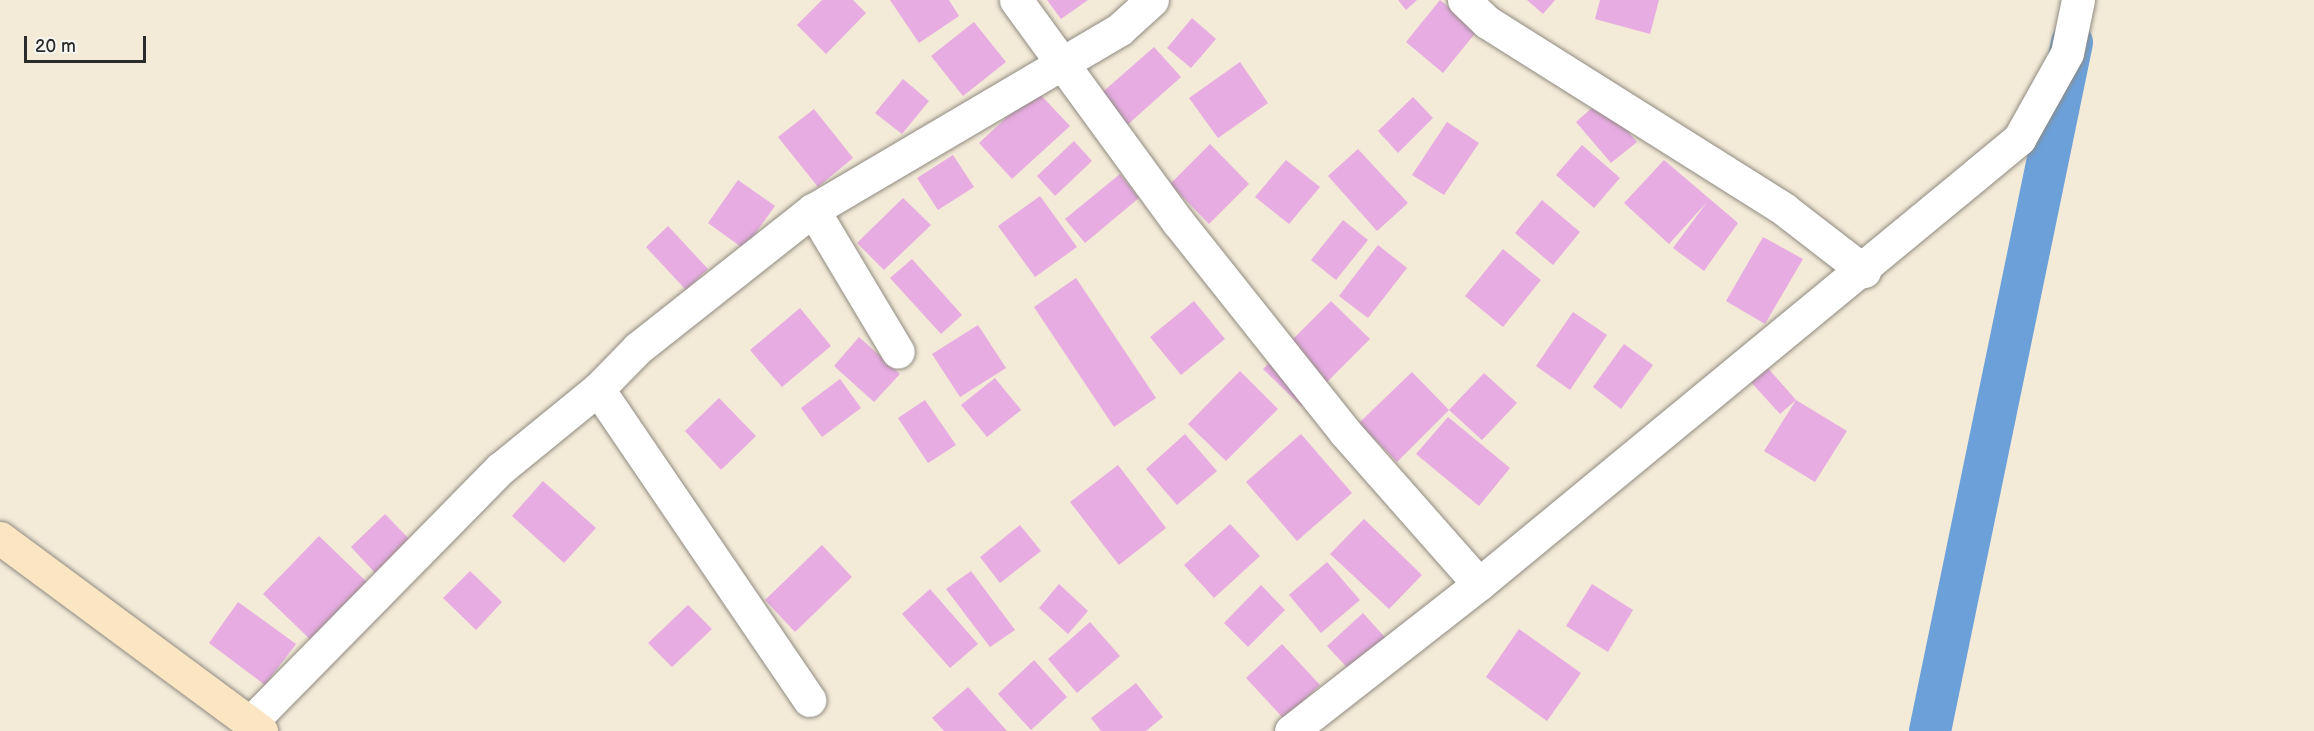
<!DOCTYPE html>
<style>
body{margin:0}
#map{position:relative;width:2314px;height:731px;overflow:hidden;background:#f3ead7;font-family:"Balsamiq Sans",sans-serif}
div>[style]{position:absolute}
.canal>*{height:42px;margin:-21px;padding:0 21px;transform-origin:21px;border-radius:21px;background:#6ca0d8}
.building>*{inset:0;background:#e7ace2}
.roads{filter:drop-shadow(0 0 2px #8f8a81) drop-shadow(0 0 2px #8f8a81)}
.street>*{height:33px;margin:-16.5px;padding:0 16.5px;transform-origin:16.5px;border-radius:16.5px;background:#fff}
.secondary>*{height:33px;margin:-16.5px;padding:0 16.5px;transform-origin:16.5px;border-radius:16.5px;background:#fbe6c4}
span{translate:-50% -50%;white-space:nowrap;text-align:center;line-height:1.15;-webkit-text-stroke:6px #f6f6f2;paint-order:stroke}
.scale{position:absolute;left:24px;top:36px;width:122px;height:27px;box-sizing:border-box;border:3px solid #2b2b2b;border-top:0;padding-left:8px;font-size:18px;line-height:21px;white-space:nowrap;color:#2b2b2b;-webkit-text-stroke:4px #f6f6f2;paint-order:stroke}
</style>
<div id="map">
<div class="canal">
<i style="left:1930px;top:731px;width:703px;rotate:-78.35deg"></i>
</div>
<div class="building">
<i style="clip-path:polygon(822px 0,853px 0,866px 13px,826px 54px,797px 25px)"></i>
<i style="clip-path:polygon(890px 0,949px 0,959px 16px,919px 43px)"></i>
<i style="clip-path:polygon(1047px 0,1088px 0,1061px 19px)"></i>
<i style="clip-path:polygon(1398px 0,1417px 0,1406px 10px)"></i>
<i style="clip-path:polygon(1440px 0,1477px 31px,1443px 73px,1406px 42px)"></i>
<i style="clip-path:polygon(1527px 0,1555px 0,1543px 14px)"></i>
<i style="clip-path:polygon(1600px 0,1659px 0,1650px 34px,1595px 19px)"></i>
<i style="clip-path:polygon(1192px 18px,1216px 39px,1191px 68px,1167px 48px)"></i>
<i style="clip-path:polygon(974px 22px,1006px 62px,963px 96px,931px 56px)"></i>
<i style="clip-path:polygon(1154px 47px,1181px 77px,1125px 127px,1097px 97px)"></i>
<i style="clip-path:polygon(1240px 62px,1268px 103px,1218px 138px,1189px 98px)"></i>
<i style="clip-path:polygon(903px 79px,929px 101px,902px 134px,875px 113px)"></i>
<i style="clip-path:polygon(1036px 90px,1070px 126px,1012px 179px,979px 143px)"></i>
<i style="clip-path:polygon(1413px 97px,1433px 118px,1398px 153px,1378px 131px)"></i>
<i style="clip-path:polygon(1601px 100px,1637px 142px,1611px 163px,1576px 122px)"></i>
<i style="clip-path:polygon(814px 109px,853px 158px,818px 187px,778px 137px)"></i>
<i style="clip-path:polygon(1447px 122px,1479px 143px,1444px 195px,1412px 175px)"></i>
<i style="clip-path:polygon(1074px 141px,1092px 161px,1055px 196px,1037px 176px)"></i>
<i style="clip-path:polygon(1210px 144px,1249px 184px,1209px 224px,1170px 184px)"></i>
<i style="clip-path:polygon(1582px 145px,1620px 178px,1594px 208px,1556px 175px)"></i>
<i style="clip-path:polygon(1358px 149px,1408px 203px,1377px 231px,1328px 176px)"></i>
<i style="clip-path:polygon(953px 155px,974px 187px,938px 210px,917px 178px)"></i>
<i style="clip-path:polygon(1286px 160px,1320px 187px,1289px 224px,1255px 197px)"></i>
<i style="clip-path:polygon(1664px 160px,1738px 223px,1704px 271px,1673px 248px,1707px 202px,1669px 244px,1624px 203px)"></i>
<i style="clip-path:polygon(1120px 174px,1139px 198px,1085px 243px,1065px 219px)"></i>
<i style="clip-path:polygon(738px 180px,775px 206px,744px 249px,708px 223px)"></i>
<i style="clip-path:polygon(1040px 196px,1077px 247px,1035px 277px,998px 226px)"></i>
<i style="clip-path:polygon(903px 198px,931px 225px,884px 270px,857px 243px)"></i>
<i style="clip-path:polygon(1542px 200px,1580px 232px,1553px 265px,1515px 233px)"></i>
<i style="clip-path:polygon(1343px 220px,1368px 240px,1336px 280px,1311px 260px)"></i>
<i style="clip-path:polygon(668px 226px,708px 269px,686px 290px,646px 247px)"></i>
<i style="clip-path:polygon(1763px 237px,1803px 259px,1765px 324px,1726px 301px)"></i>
<i style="clip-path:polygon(1378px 245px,1407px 268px,1368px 318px,1339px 296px)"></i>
<i style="clip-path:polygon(1503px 249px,1541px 280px,1503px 327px,1465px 296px)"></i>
<i style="clip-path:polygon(912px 259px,962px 315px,941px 334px,890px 278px)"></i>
<i style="clip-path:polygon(1076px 278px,1156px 398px,1114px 427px,1034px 307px)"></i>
<i style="clip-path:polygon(1194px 301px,1225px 339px,1181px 375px,1150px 337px)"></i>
<i style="clip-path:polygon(1331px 301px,1370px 339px,1302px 407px,1263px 369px)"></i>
<i style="clip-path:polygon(800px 308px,831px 346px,782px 387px,750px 350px)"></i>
<i style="clip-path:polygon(1573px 312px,1607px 335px,1570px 390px,1536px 366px)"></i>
<i style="clip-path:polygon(978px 325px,1006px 368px,960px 397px,932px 354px)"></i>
<i style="clip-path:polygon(859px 337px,900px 374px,874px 402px,834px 366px)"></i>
<i style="clip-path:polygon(1624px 344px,1653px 365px,1621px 409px,1593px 387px)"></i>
<i style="clip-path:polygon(1766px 366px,1796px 400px,1847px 431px,1815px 482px,1764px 451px,1796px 400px,1780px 414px,1749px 380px)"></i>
<i style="clip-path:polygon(1240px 371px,1278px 409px,1226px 461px,1188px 424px)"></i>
<i style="clip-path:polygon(1412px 372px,1449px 410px,1397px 462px,1359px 423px)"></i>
<i style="clip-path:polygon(1484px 373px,1517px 403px,1482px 440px,1449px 410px)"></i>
<i style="clip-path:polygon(995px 378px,1021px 410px,987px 437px,961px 405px)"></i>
<i style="clip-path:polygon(840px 379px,861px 408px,822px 437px,801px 408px)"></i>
<i style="clip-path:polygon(719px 398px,756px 436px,721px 470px,685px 431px)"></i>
<i style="clip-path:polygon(925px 400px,956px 445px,928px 463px,898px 418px)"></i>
<i style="clip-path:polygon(1448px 417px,1510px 468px,1479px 506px,1416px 454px)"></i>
<i style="clip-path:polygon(1185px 434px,1217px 471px,1177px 505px,1146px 469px)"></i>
<i style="clip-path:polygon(1301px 434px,1352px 493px,1297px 541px,1246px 482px)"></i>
<i style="clip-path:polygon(1118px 465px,1166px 528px,1119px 565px,1070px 502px)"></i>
<i style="clip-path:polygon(543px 481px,596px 528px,564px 563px,512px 516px)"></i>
<i style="clip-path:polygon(385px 514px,411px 541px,376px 574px,351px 547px)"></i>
<i style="clip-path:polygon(1364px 519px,1422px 575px,1389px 609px,1330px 554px)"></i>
<i style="clip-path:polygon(1230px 524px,1260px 556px,1214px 598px,1184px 565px)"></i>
<i style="clip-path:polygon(1020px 525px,1041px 551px,1000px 583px,980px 557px)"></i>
<i style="clip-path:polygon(319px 536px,371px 586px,315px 644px,263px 594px)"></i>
<i style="clip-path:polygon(822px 545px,852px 577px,795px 632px,765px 600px)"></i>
<i style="clip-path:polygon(1327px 562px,1360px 600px,1321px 633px,1289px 595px)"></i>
<i style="clip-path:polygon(470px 571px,502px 602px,476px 630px,443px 598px)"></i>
<i style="clip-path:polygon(971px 571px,1015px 630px,990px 647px,946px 589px)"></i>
<i style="clip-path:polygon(1059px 584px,1088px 611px,1068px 634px,1039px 608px)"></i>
<i style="clip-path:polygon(1592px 584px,1633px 610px,1608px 652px,1566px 626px)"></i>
<i style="clip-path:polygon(1261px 585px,1285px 610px,1248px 647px,1224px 623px)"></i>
<i style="clip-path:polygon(930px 589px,978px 644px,950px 668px,902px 614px)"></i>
<i style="clip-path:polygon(238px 602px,296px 644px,265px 685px,209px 643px)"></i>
<i style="clip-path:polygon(688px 605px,712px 629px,672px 667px,648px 643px)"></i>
<i style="clip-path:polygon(1363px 613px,1391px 644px,1355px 676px,1327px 646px)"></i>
<i style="clip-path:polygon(1090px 622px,1120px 656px,1077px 693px,1048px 659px)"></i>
<i style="clip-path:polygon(1519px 629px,1581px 673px,1547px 721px,1486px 677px)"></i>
<i style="clip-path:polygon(1282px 644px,1320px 685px,1284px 719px,1246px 678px)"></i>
<i style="clip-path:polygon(1034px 660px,1067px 697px,1031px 730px,998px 694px)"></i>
<i style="clip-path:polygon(1136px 683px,1163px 717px,1146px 731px,1101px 731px,1091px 718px)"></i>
<i style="clip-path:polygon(968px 687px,1007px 731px,944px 731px,932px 718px)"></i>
</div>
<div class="roads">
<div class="street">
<i style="left:1016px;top:0;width:275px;rotate:53.9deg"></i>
<i style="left:1178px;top:222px;width:267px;rotate:51.5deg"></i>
<i style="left:1344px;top:431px;width:204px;rotate:48.6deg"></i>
<i style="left:1464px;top:0;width:32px;rotate:44deg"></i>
<i style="left:1487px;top:22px;width:352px;rotate:32.2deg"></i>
<i style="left:1785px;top:210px;width:100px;rotate:37.7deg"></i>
<i style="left:813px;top:210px;width:165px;rotate:59.1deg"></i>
<i style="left:598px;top:389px;width:376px;rotate:55.8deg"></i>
<i style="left:250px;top:723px;width:358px;rotate:-45.5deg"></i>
<i style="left:501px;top:468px;width:125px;rotate:-39.2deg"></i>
<i style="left:598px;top:389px;width:57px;rotate:-45.7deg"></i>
<i style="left:638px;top:348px;width:223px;rotate:-38.3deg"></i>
<i style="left:813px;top:210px;width:356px;rotate:-30.5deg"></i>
<i style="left:1120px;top:29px;width:43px;rotate:-42.2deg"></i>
<i style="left:1291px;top:731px;width:239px;rotate:-38deg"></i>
<i style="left:1479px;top:584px;width:700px;rotate:-39.49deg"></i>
<i style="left:2019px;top:139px;width:98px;rotate:-60.8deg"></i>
<i style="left:2067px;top:53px;width:54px;rotate:-78.3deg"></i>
</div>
<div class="secondary">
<i style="left:0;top:538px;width:325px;rotate:36.5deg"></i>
</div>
</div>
<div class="scale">20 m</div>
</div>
